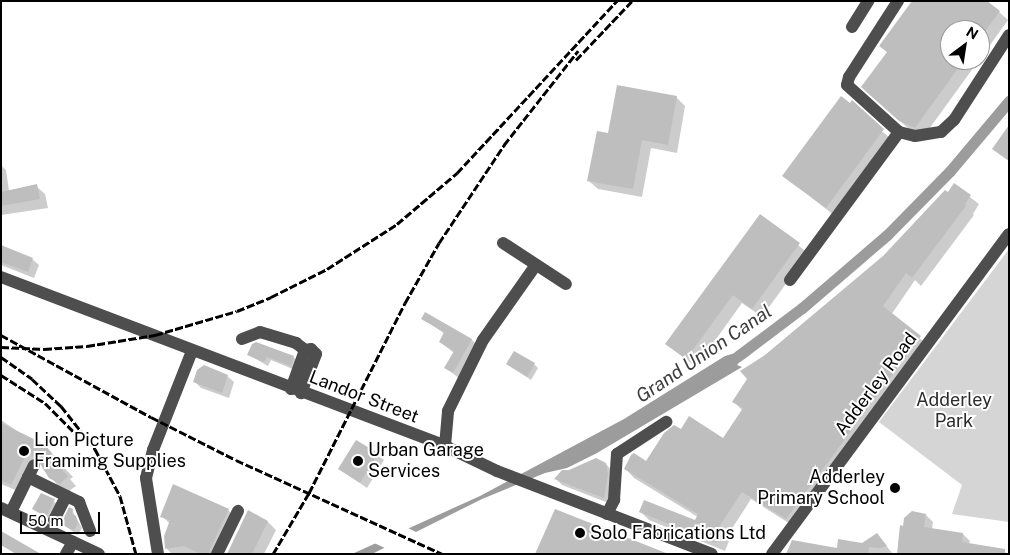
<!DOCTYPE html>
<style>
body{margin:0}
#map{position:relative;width:1010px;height:555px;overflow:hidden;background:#fff;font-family:"Public Sans",sans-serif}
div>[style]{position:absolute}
.green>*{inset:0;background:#d5d5d5}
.water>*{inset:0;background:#9c9c9c}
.pier>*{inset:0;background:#fff}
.shadow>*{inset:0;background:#0003}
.canal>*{height:11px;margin:-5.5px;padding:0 5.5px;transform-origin:5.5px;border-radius:5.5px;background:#9c9c9c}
.building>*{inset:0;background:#bebebe}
.minor>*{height:12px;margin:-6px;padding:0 6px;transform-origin:6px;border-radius:6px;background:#4e4e4e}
.rail>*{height:3px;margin-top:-1.5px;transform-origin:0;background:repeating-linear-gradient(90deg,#000 0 8px,transparent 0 10.5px)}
.dots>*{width:14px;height:14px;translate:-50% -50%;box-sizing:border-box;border:2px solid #fff;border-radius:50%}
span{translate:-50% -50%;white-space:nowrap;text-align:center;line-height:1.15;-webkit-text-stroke:4px #fff;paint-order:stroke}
.street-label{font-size:18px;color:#000}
.park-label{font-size:18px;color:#2c2c2c}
.poi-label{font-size:18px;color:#000}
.left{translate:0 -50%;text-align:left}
.right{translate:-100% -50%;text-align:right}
.water-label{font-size:19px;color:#3d3d3d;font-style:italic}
.frame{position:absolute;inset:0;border:2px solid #000;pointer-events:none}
.north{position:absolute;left:940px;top:20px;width:50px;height:50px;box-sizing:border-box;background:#fff;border:1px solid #999;border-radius:50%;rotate:31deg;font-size:14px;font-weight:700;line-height:20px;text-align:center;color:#000}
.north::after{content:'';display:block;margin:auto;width:18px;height:22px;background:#000;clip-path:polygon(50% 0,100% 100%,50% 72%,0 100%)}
.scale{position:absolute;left:20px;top:512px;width:80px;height:22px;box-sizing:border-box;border:2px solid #000;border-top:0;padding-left:6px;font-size:15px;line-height:18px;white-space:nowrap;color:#000;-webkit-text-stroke:4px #fff;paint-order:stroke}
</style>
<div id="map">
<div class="green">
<i style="clip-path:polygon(1009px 249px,1009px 522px,952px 514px,962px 485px,879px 422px)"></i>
</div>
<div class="water">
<i style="clip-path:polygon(748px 346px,751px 350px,737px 365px,742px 367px,597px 453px,567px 468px,545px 473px,482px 499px,372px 554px,352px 554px,480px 496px,624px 419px,725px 356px,742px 351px)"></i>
</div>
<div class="pier">
<i style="clip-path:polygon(404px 526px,420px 534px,387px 549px,372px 542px)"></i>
</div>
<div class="shadow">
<i style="clip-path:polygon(999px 12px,1008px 20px,980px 59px,980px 30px,950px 30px,950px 60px,979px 60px,924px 136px,909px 129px,872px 96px,888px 53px,881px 46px)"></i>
<i style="clip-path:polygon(676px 97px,685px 106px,677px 153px,651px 148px,642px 197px,598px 189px,589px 181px,609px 134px)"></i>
<i style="clip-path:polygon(850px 104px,891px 139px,835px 216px,784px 176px)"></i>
<i style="clip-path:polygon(1px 165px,6px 170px,9px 191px,36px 186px,45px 194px,48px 208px,1px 215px)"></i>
<i style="clip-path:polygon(954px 185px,979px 204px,973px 214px,974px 215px,921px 286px,915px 280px,891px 315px,929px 346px,795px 527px,751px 499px,726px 538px,729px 541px,725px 551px,649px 520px,640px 511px,696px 522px,698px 517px,634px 478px,626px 469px,646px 462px,681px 431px,724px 440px,743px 411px,734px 402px,766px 356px,884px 257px,949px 194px)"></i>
<i style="clip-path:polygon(760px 215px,808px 253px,762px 317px,742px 303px,696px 367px,666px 344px)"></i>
<i style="clip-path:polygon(1px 247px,32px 259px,39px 265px,34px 278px,1px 265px)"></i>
<i style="clip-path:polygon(426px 313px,472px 340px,478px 346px,460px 379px,446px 368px,454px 353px,440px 342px,445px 334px,423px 319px)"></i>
<i style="clip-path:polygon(249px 355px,293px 357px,298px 361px,295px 370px,271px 360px,268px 366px)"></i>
<i style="clip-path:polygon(508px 364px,534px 364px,538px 368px,531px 380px)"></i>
<i style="clip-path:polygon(227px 376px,234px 382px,229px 398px,201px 388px,194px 381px)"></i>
<i style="clip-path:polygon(1px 420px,52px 455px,73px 477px,70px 479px,76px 486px,69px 491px,59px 487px,36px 459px,20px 492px,1px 484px)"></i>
<i style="clip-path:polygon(357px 441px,384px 460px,367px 488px,340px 469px)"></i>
<i style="clip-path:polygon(606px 464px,612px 471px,611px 504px,562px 485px,556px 479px)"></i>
<i style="clip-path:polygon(42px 494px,59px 505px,51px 520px,34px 509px)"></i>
<i style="clip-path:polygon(72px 510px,82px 528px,78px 535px,62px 524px)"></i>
<i style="clip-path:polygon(228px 510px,237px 519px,221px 554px,172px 554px,167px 549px,170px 524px,162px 516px)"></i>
<i style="clip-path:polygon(248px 512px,268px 522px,276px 530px,264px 554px,229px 554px)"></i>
<i style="clip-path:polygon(926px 515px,933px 522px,932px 529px,963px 534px,970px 541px,969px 545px,1003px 550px,1007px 554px,898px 554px,905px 527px)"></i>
<i style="clip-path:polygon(877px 534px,892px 553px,787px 554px,793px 541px,838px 549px,862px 545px)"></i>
</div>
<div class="canal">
<i style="left:738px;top:356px;width:80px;rotate:-36.9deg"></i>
<i style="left:802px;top:308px;width:112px;rotate:-40.7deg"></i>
<i style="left:887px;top:235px;width:90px;rotate:-45.5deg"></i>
<i style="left:950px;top:171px;width:92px;rotate:-49.9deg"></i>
</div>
<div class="building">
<i style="clip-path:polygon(912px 1px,987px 1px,1000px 11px,986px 30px,950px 30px,950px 60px,964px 60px,915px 128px,899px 121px,861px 87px,887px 52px,879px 46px)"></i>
<i style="clip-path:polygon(617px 85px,677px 96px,668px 145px,642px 140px,633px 189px,587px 181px,597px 131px,608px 133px)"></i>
<i style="clip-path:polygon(841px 96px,850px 103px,852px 100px,884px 129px,826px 208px,782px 176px)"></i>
<i style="clip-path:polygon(1009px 125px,1009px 161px,992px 149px)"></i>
<i style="clip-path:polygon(954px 183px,971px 195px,965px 204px,966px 206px,912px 278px,906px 273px,883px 306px,921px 336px,786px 519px,742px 492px,717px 530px,721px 531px,716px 543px,639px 512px,644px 500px,695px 520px,698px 514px,624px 469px,631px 455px,634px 453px,646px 461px,664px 433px,674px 425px,681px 429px,689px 416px,723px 438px,743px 408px,732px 402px,747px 379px,740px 371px,765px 355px,883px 256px,945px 190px,948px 192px)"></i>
<i style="clip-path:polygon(37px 184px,40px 199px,1px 206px,1px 192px)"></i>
<i style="clip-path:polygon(760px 214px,800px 243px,752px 309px,733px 295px,686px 359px,665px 344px)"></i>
<i style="clip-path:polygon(1px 245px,33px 258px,28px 272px,1px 262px)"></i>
<i style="clip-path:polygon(425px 312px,472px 339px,453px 373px,444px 368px,454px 351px,439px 342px,444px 332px,421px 319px)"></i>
<i style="clip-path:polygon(256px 342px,294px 356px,291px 366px,267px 357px,264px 362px,247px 355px,252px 344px)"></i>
<i style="clip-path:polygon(514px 351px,535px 363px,527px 377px,506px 364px)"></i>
<i style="clip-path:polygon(204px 365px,228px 375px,222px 393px,193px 382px,197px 370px)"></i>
<i style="clip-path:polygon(1px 423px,44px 444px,65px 468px,62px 470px,68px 476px,60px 484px,49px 478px,42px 467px,40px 460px,33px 457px,28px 451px,11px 485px,1px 480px)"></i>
<i style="clip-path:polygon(356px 440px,378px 453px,360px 483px,338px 469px)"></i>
<i style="clip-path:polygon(596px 458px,606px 463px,608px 474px,604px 498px,554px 479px,562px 470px,569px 470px)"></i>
<i style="clip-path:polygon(173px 484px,229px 509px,208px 554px,200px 554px,184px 546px,165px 549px,164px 536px,170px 520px,160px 517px)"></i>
<i style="clip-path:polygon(41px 493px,55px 499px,46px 517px,32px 509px)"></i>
<i style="clip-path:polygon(69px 507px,73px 509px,72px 514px,76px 516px,78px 523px,74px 531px,61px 524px)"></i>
<i style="clip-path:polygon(555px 509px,666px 553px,666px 554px,535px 554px)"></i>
<i style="clip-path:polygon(248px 510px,268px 521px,252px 554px,227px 554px)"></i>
<i style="clip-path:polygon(912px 511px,926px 514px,924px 527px,963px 533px,962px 542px,1005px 549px,1005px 554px,897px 554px,900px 525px,903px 526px,904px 518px)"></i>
<i style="clip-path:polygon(1px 531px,41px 554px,16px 554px,1px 545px)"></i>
<i style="clip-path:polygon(877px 533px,887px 546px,880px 548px,869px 547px,868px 554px,786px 554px,792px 540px,837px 548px,838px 539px,862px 543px)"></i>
</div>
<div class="minor">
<i style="left:898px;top:1px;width:90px;rotate:122.8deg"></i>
<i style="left:849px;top:77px;width:8px;rotate:104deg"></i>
<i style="left:847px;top:85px;width:70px;rotate:42.1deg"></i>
<i style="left:899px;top:132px;width:16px;rotate:14deg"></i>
<i style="left:915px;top:136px;width:26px;rotate:-9deg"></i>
<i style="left:941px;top:132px;width:18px;rotate:-43deg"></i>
<i style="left:954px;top:120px;width:101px;rotate:-57.1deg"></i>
<i style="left:852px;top:27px;width:31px;rotate:-58deg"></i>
<i style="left:503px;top:243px;width:75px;rotate:33.1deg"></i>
<i style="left:1px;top:277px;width:475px;rotate:20.8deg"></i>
<i style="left:445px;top:446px;width:58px;rotate:25.7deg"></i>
<i style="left:497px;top:471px;width:230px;rotate:21.1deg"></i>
<i style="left:790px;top:280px;width:184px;rotate:-53.6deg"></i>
<i style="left:242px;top:339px;width:19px;rotate:-21deg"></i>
<i style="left:260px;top:332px;width:38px;rotate:17deg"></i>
<i style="left:296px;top:343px;width:11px;rotate:38deg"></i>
<i style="left:291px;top:389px;width:41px;rotate:-70.3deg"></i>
<i style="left:305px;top:350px;width:6px;rotate:-9deg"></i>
<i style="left:311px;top:349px;width:7px;rotate:45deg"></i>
<i style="left:316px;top:354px;width:42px;rotate:111deg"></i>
<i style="left:445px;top:446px;width:35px;rotate:-85deg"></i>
<i style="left:448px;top:411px;width:79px;rotate:-63.8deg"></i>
<i style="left:483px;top:340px;width:92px;rotate:-54.8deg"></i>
<i style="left:28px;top:477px;width:57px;rotate:26.1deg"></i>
<i style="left:79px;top:502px;width:31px;rotate:69deg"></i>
<i style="left:1px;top:508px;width:108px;rotate:25.1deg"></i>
<i style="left:11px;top:512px;width:52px;rotate:-63.9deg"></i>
<i style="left:607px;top:514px;width:16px;rotate:-63deg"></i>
<i style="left:614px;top:500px;width:46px;rotate:-86.3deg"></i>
<i style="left:617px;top:454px;width:59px;rotate:-33.1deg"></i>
<i style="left:54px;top:520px;width:27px;rotate:-63deg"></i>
<i style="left:66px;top:554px;width:14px;rotate:-60deg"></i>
<i style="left:158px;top:554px;width:77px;rotate:-99deg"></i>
<i style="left:146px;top:478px;width:29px;rotate:-76deg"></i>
<i style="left:153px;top:450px;width:106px;rotate:-68.5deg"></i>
<i style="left:217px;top:554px;width:48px;rotate:-64deg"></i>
<i style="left:772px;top:554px;width:398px;rotate:-53.5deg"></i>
</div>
<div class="rail">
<i style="left:576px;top:60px;width:81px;rotate:-46.5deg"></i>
<i style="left:1px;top:335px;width:171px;rotate:28.7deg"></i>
<i style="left:151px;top:417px;width:95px;rotate:26.8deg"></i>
<i style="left:236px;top:460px;width:226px;rotate:24.5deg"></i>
<i style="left:1px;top:347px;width:43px;rotate:2.7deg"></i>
<i style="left:44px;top:349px;width:43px;rotate:-4deg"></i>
<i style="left:87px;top:346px;width:69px;rotate:-9.2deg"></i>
<i style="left:155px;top:335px;width:85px;rotate:-16.3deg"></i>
<i style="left:237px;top:311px;width:37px;rotate:-22deg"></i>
<i style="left:271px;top:297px;width:63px;rotate:-26.6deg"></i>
<i style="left:327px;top:269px;width:83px;rotate:-32.7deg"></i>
<i style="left:397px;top:224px;width:79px;rotate:-40.4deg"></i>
<i style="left:457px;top:173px;width:235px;rotate:-47.1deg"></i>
<i style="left:1px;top:357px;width:38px;rotate:35deg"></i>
<i style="left:32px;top:379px;width:40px;rotate:43deg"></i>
<i style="left:61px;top:406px;width:55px;rotate:51.7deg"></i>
<i style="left:95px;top:449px;width:53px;rotate:62deg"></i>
<i style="left:120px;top:496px;width:60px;rotate:74.6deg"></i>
<i style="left:1px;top:375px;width:52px;rotate:32.5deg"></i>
<i style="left:45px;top:403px;width:45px;rotate:45deg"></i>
<i style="left:273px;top:554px;width:71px;rotate:-59.5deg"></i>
<i style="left:309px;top:493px;width:213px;rotate:-63.2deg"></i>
<i style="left:405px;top:303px;width:69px;rotate:-60.5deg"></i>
<i style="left:439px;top:243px;width:118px;rotate:-56.4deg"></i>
<i style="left:504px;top:145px;width:120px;rotate:-51.8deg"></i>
</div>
<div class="dots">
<i style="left:24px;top:451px;background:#000"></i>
<i style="left:358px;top:461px;background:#000"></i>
<i style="left:895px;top:488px;background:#000"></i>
<i style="left:580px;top:533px;background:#000"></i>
</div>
<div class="street-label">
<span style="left:876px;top:384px;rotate:-53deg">Adderley Road</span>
<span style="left:364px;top:397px;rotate:21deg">Landor Street</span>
</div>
<div class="park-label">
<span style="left:954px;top:411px">Adderley<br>Park</span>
</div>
<div class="poi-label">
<span class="left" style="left:34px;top:451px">Lion Picture<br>Framimg Supplies</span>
<span class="left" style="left:368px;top:461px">Urban Garage<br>Services</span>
<span class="right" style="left:885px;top:488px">Adderley<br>Primary School</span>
<span class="left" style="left:590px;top:533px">Solo Fabrications Ltd</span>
</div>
<div class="water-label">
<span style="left:704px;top:354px;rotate:-34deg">Grand Union Canal</span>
</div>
<div class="frame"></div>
<div class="north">N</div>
<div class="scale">50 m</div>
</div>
